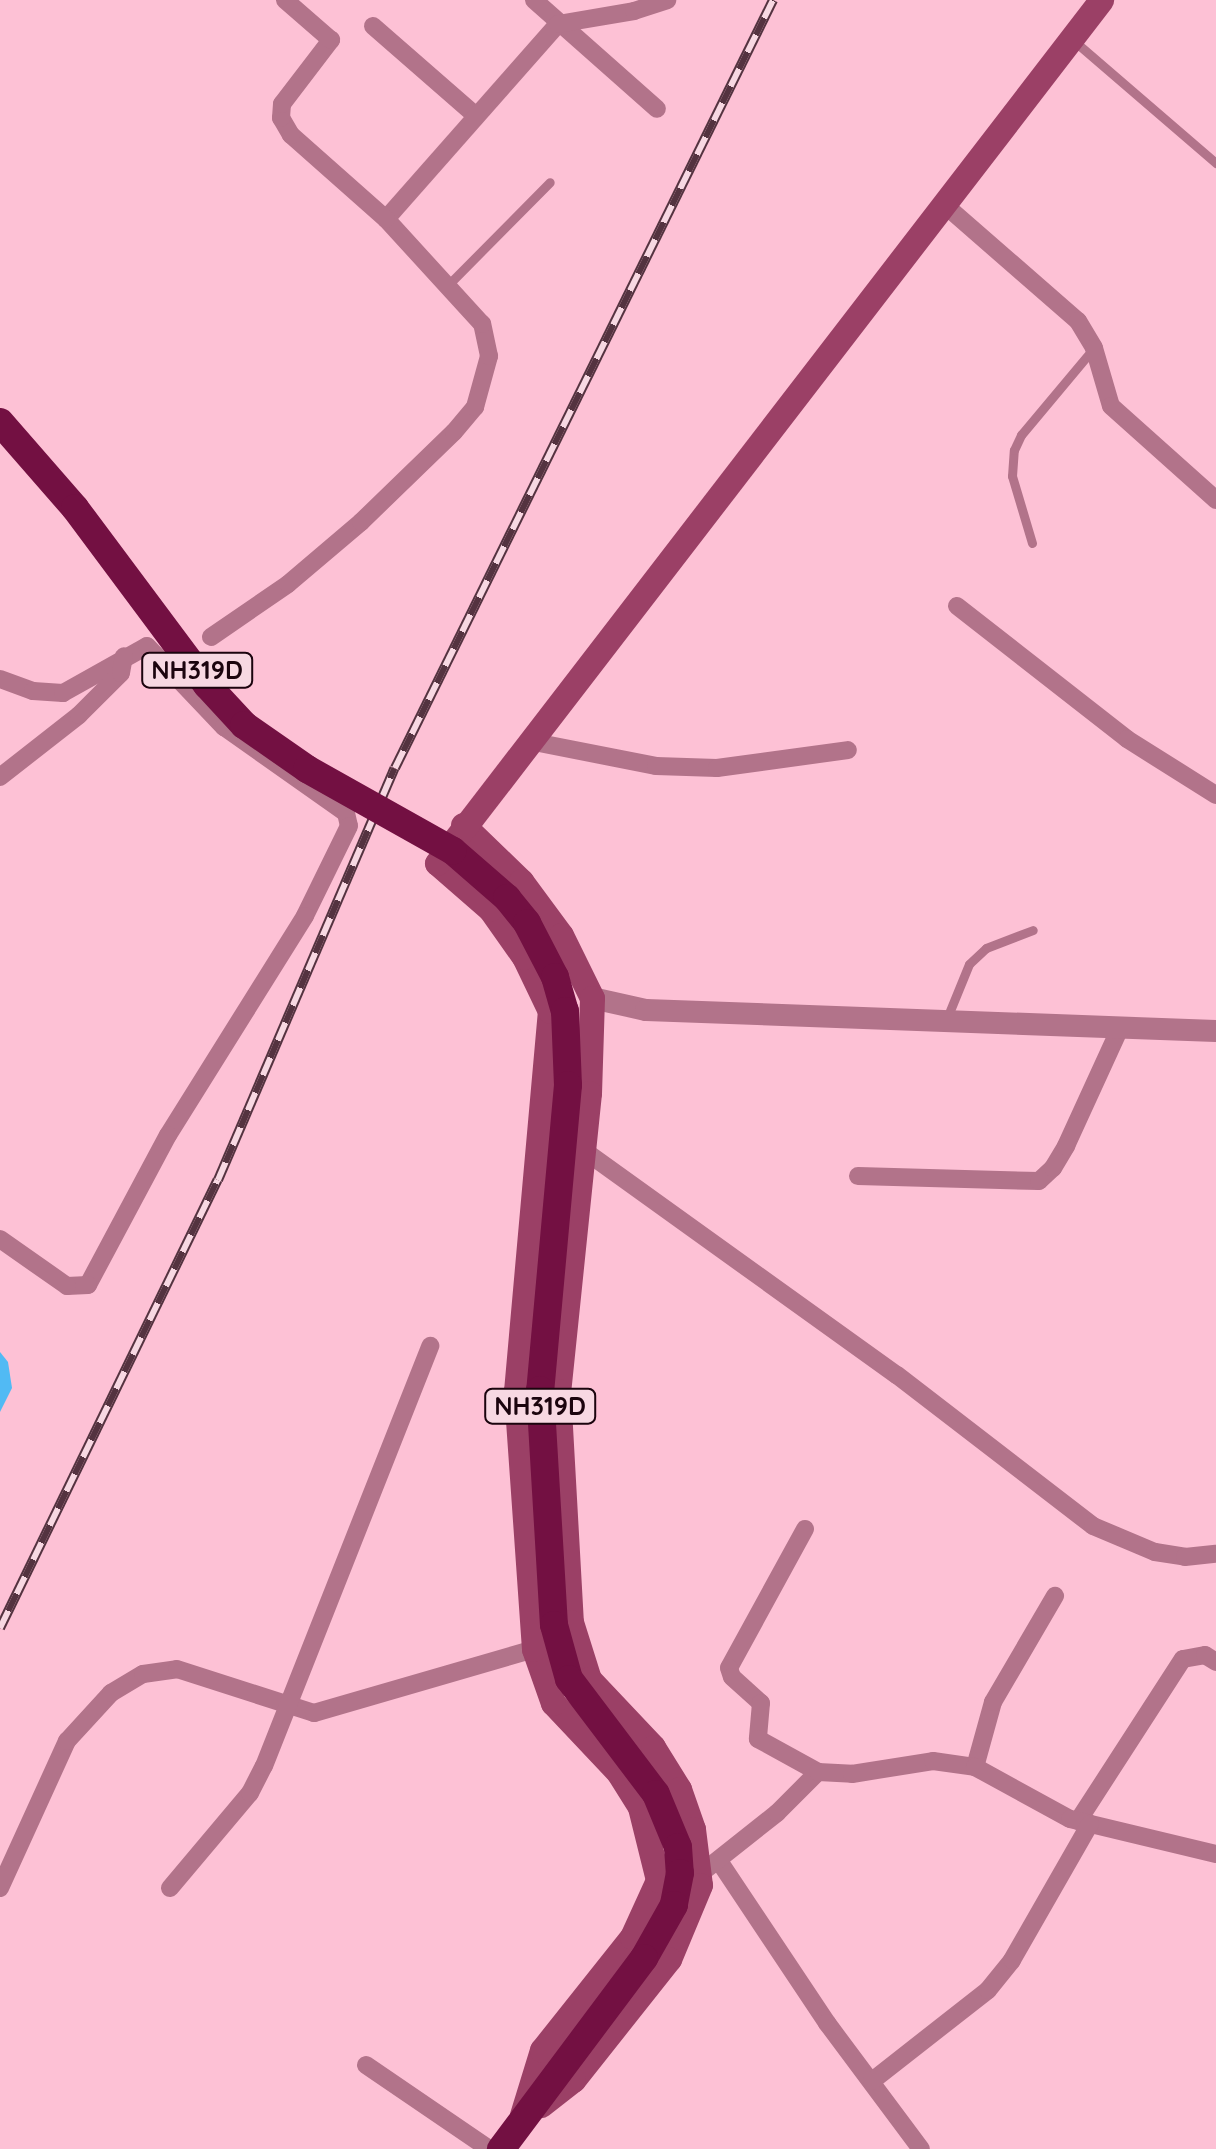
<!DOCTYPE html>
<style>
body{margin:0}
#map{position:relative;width:1216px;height:2149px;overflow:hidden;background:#fdc1d5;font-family:Quicksand,sans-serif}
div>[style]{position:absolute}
.water>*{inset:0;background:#51baf4}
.service>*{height:9px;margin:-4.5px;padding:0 4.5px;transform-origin:4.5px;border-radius:4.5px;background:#b2738a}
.minor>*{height:18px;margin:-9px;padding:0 9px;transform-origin:9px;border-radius:9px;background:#b2738a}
.tertiary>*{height:22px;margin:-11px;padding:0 11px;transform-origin:11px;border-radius:11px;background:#b2738a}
.secondary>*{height:25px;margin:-12.5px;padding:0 12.5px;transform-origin:12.5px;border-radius:12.5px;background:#9b4066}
.trunk>*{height:28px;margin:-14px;padding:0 14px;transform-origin:14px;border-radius:14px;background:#731042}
.rail>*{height:10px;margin-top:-5px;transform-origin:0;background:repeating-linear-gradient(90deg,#f7d8e2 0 19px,#543340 0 38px);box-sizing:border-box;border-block:2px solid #543340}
.trunk-bridge>*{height:28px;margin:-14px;padding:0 14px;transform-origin:14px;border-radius:14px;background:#731042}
span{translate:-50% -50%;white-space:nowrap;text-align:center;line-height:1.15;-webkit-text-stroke:8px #f7d8e2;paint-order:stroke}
.shield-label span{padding:2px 8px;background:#f7d8e2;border:2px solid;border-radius:8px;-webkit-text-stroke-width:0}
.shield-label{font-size:25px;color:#1b040e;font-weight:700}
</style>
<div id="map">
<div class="water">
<i style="clip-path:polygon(0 1352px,8px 1362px,12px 1388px,0 1412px)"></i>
</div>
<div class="service">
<i style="left:1073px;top:40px;width:189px;rotate:40.7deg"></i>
<i style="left:447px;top:286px;width:146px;rotate:-45.3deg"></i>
<i style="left:1032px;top:543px;width:70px;rotate:-106.6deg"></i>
<i style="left:1012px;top:476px;width:26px;rotate:-86deg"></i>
<i style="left:1014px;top:450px;width:17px;rotate:-65deg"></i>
<i style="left:1021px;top:435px;width:111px;rotate:-50.1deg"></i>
<i style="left:947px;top:1018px;width:58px;rotate:-67.8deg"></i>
<i style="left:969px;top:964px;width:23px;rotate:-43deg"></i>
<i style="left:986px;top:948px;width:50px;rotate:-21deg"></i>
</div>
<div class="minor">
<i style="left:534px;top:0;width:164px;rotate:41.5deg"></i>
<i style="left:373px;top:26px;width:135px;rotate:41.1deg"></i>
<i style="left:946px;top:206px;width:175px;rotate:41.1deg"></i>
<i style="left:1078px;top:321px;width:31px;rotate:59deg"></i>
<i style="left:1094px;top:348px;width:60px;rotate:73.7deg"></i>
<i style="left:1111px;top:406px;width:141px;rotate:41.8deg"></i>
<i style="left:386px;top:219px;width:260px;rotate:-48.6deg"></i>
<i style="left:558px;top:24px;width:77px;rotate:-9.7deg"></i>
<i style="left:634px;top:11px;width:35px;rotate:-18deg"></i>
<i style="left:957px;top:606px;width:216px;rotate:38deg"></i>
<i style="left:1127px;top:739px;width:105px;rotate:32.2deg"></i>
<i style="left:211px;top:637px;width:93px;rotate:-34.5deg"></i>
<i style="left:288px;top:584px;width:96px;rotate:-40.3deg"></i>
<i style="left:361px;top:522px;width:129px;rotate:-44.1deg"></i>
<i style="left:454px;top:432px;width:33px;rotate:-50deg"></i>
<i style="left:475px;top:407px;width:53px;rotate:-74.6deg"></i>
<i style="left:489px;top:356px;width:33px;rotate:-102deg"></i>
<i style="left:482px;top:324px;width:142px;rotate:-132.4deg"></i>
<i style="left:386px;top:219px;width:127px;rotate:-138.5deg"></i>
<i style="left:291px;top:135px;width:20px;rotate:-120deg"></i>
<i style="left:281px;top:118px;width:14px;rotate:-86deg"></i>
<i style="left:282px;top:104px;width:81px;rotate:-52.6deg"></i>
<i style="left:331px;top:40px;width:61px;rotate:-139deg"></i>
<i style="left:0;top:679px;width:35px;rotate:20deg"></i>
<i style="left:33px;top:691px;width:30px;rotate:4deg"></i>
<i style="left:63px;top:693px;width:96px;rotate:-29.2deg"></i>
<i style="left:147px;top:646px;width:112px;rotate:46.5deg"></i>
<i style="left:224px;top:727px;width:149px;rotate:35.2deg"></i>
<i style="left:346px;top:813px;width:13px;rotate:77deg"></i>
<i style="left:349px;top:826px;width:100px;rotate:116.1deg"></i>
<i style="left:305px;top:916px;width:258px;rotate:122deg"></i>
<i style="left:168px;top:1135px;width:170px;rotate:118.1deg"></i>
<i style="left:88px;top:1285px;width:21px;rotate:177deg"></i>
<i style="left:67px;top:1286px;width:82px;rotate:-145deg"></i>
<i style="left:529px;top:741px;width:129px;rotate:11.1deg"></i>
<i style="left:656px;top:766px;width:61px;rotate:1.9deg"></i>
<i style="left:717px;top:768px;width:132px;rotate:-7.8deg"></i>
<i style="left:0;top:777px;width:100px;rotate:-38.1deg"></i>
<i style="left:79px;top:715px;width:59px;rotate:-45deg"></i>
<i style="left:121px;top:673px;width:17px;rotate:-80deg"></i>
<i style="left:582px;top:1149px;width:388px;rotate:35.7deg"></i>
<i style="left:897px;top:1375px;width:247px;rotate:37.6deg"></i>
<i style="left:1093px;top:1526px;width:67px;rotate:22.8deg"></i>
<i style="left:1155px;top:1552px;width:30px;rotate:9deg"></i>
<i style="left:1185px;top:1557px;width:31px;rotate:-6deg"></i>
<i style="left:858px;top:1176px;width:181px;rotate:1.6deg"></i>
<i style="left:1039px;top:1181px;width:19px;rotate:-43deg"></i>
<i style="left:1053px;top:1168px;width:26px;rotate:-59deg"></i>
<i style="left:1066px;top:1146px;width:130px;rotate:-65.4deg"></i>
<i style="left:805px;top:1529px;width:158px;rotate:118.7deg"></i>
<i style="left:729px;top:1668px;width:9px;rotate:72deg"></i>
<i style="left:732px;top:1677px;width:39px;rotate:42deg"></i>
<i style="left:761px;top:1703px;width:36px;rotate:95deg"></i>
<i style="left:758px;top:1739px;width:68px;rotate:28.8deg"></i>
<i style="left:975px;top:1767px;width:67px;rotate:-74.5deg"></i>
<i style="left:993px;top:1702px;width:123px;rotate:-59.7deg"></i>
<i style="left:1078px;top:1821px;width:193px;rotate:-57.1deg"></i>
<i style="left:1183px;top:1659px;width:22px;rotate:-10deg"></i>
<i style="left:1205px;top:1655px;width:13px;rotate:32deg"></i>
<i style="left:719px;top:1861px;width:195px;rotate:56.3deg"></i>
<i style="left:827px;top:2023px;width:157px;rotate:53.3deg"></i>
<i style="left:700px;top:1874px;width:98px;rotate:-38.4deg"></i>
<i style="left:777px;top:1813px;width:58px;rotate:-45deg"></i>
<i style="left:818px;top:1772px;width:34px;rotate:3deg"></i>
<i style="left:852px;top:1774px;width:82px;rotate:-9.1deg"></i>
<i style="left:933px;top:1761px;width:42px;rotate:8.1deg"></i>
<i style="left:975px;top:1767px;width:108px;rotate:28.7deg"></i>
<i style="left:1070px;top:1819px;width:150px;rotate:13.5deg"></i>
<i style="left:0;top:1888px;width:162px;rotate:-65.5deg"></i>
<i style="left:67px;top:1741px;width:65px;rotate:-47.5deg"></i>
<i style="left:111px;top:1693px;width:37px;rotate:-31deg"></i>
<i style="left:143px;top:1674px;width:34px;rotate:-8deg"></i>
<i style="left:177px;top:1669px;width:144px;rotate:17.8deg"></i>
<i style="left:314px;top:1713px;width:229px;rotate:-16.2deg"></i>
<i style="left:170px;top:1888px;width:124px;rotate:-49.9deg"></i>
<i style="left:250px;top:1793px;width:30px;rotate:-63deg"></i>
<i style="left:264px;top:1766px;width:452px;rotate:-68.4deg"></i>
<i style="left:366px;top:2065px;width:149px;rotate:34.3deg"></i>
<i style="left:872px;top:2081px;width:147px;rotate:-38.1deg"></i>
<i style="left:988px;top:1990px;width:38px;rotate:-51deg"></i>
<i style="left:1012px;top:1960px;width:157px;rotate:-60.2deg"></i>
</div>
<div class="tertiary">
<i style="left:592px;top:998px;width:55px;rotate:12.5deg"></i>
<i style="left:646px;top:1010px;width:570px;rotate:2.11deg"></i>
</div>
<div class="secondary">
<i style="left:463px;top:825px;width:81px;rotate:44deg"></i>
<i style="left:521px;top:881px;width:67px;rotate:53.5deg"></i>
<i style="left:561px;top:935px;width:70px;rotate:63.8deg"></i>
<i style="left:592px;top:998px;width:95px;rotate:91.8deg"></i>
<i style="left:589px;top:1093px;width:300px;rotate:95.9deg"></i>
<i style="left:558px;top:1391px;width:231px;rotate:86.8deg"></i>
<i style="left:571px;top:1622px;width:60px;rotate:72.5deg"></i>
<i style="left:589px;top:1679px;width:93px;rotate:46.7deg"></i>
<i style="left:653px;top:1747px;width:49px;rotate:58.2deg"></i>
<i style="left:679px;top:1789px;width:42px;rotate:70.7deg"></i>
<i style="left:693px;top:1829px;width:56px;rotate:82.9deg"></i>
<i style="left:700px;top:1885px;width:80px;rotate:112.7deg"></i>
<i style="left:669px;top:1959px;width:154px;rotate:128.4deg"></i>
<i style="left:573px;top:2080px;width:41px;rotate:142deg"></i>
<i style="left:522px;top:2115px;width:68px;rotate:-72.9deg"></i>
<i style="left:542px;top:2050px;width:144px;rotate:-51.5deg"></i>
<i style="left:632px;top:1937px;width:63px;rotate:-65.5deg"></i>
<i style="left:658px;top:1880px;width:75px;rotate:-103.9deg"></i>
<i style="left:640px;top:1807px;width:40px;rotate:-122deg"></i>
<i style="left:619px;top:1773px;width:96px;rotate:-133.3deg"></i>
<i style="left:553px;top:1703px;width:57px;rotate:-109.4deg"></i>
<i style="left:534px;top:1649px;width:259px;rotate:-94deg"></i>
<i style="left:516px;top:1391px;width:382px;rotate:-84.9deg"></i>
<i style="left:550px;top:1011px;width:60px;rotate:-115.7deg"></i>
<i style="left:524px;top:957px;width:59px;rotate:-125.3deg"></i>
<i style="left:490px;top:909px;width:70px;rotate:-139deg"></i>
<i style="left:437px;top:863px;width:1089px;rotate:-52.42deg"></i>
</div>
<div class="trunk">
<i style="left:453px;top:851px;width:72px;rotate:41deg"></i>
<i style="left:507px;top:898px;width:32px;rotate:51deg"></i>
<i style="left:527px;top:923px;width:61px;rotate:62.6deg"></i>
<i style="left:555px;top:977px;width:35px;rotate:74deg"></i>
<i style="left:565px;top:1011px;width:74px;rotate:87.7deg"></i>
<i style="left:568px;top:1085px;width:306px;rotate:95.2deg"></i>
<i style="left:540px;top:1390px;width:235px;rotate:86.6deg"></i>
<i style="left:554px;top:1625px;width:56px;rotate:74.5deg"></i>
<i style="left:569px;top:1679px;width:144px;rotate:52.9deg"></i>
<i style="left:656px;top:1794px;width:57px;rotate:67.5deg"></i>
<i style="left:678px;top:1847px;width:26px;rotate:86deg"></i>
<i style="left:680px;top:1873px;width:33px;rotate:101deg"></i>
<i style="left:674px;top:1905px;width:61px;rotate:119.5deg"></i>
<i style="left:644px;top:1958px;width:239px;rotate:126.8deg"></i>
</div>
<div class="rail">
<i style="left:0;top:1628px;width:498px;rotate:-64.1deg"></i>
<i style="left:218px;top:1180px;width:448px;rotate:-66.8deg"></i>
<i style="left:395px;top:768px;width:856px;rotate:-63.79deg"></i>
</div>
<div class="trunk-bridge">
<i style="left:0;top:422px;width:114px;rotate:48.9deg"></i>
<i style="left:75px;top:508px;width:221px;rotate:53.3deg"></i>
<i style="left:207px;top:685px;width:54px;rotate:47.2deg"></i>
<i style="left:244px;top:725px;width:77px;rotate:34.9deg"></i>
<i style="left:307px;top:769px;width:167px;rotate:29.3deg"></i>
</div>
<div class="shield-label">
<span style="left:197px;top:670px">NH319D</span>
<span style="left:540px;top:1406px">NH319D</span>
</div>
</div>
